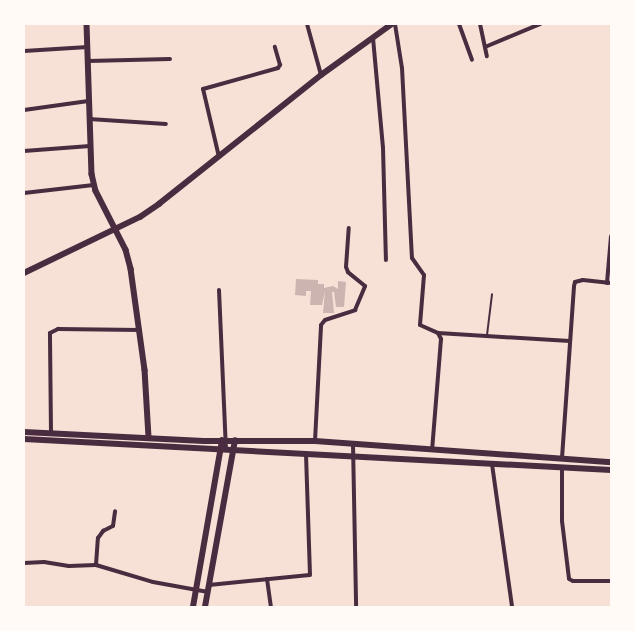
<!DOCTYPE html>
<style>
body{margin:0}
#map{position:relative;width:635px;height:631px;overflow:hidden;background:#f7e1d7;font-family:Inter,sans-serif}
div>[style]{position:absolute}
.building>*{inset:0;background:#ccb4b1}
.service>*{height:2px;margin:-1px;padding:0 1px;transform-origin:1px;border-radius:1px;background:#4a2c40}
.minor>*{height:4px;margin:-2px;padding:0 2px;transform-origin:2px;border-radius:2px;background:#4a2c40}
.tertiary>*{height:5.5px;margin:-2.75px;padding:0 2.75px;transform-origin:2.75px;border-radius:2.75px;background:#4a2c40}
.secondary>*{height:6px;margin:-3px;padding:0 3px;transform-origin:3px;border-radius:3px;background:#4a2c40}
span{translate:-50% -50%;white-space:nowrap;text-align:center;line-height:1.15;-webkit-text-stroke:3px #fffaf5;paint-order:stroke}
.frame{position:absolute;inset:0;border:25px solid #fffaf5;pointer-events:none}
</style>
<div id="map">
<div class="building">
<i style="clip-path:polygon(296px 279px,318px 280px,318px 284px,324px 284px,324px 288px,333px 286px,338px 289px,338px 281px,346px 282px,344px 307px,336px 307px,334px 292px,332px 292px,334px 313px,323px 313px,325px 291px,322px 305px,310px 305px,311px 291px,306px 291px,306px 296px,295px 295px)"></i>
</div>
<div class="service">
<i style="left:487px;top:335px;width:41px;rotate:-83deg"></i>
</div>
<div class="minor">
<i style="left:307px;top:24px;width:53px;rotate:74.6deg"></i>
<i style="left:395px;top:24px;width:45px;rotate:81deg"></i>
<i style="left:402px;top:68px;width:190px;rotate:87deg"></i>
<i style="left:412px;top:258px;width:21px;rotate:55deg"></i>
<i style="left:424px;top:275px;width:50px;rotate:94.6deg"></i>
<i style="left:420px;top:325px;width:20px;rotate:24deg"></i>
<i style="left:438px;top:333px;width:7px;rotate:63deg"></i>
<i style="left:441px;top:339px;width:111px;rotate:94.6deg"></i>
<i style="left:459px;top:24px;width:38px;rotate:70deg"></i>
<i style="left:480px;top:24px;width:33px;rotate:78deg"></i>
<i style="left:373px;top:38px;width:110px;rotate:84.8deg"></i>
<i style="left:383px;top:148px;width:112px;rotate:88.5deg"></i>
<i style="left:485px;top:47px;width:60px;rotate:-22.7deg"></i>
<i style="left:24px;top:51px;width:64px;rotate:-3.6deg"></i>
<i style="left:88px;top:61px;width:82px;rotate:-1.4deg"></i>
<i style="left:24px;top:110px;width:65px;rotate:-8deg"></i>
<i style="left:89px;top:119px;width:77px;rotate:3.7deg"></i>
<i style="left:24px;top:151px;width:66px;rotate:-4.3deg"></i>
<i style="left:219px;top:157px;width:70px;rotate:-103.2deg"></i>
<i style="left:203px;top:89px;width:78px;rotate:-15.6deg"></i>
<i style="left:278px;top:68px;width:4px;rotate:-56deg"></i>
<i style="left:280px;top:65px;width:19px;rotate:-106deg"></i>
<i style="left:24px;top:193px;width:70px;rotate:-6.5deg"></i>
<i style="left:607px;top:283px;width:47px;rotate:-85.1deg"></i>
<i style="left:219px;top:290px;width:160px;rotate:87.5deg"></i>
<i style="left:438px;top:333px;width:132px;rotate:3.5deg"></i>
<i style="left:51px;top:433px;width:100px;rotate:-90.6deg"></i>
<i style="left:50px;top:333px;width:9px;rotate:-27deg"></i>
<i style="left:58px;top:329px;width:82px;rotate:0.7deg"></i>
<i style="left:315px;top:441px;width:116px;rotate:-87deg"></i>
<i style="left:321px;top:325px;width:6px;rotate:-51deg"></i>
<i style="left:325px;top:320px;width:32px;rotate:-18deg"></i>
<i style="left:355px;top:310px;width:26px;rotate:-67deg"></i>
<i style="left:365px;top:286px;width:22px;rotate:-141deg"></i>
<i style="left:348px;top:272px;width:5px;rotate:-112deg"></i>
<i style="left:346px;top:267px;width:39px;rotate:-86deg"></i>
<i style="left:353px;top:444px;width:163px;rotate:88.9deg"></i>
<i style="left:562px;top:458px;width:172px;rotate:-86deg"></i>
<i style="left:574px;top:286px;width:4px;rotate:-76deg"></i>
<i style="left:575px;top:282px;width:8px;rotate:-14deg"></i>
<i style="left:583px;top:280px;width:28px;rotate:6deg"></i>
<i style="left:492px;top:464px;width:144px;rotate:82deg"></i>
<i style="left:562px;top:467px;width:54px;rotate:90deg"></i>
<i style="left:562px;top:521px;width:58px;rotate:83.1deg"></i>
<i style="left:569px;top:579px;width:4px;rotate:27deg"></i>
<i style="left:573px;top:581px;width:38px"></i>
<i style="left:24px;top:563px;width:20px;rotate:-3deg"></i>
<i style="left:44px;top:562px;width:25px;rotate:9deg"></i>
<i style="left:69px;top:566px;width:27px;rotate:-2deg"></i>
<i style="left:96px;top:565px;width:59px;rotate:16.6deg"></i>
<i style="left:153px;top:582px;width:56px;rotate:10.3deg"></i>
<i style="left:96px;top:565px;width:27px;rotate:-86deg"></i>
<i style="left:98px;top:538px;width:9px;rotate:-54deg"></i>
<i style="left:103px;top:531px;width:11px;rotate:-27deg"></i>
<i style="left:113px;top:526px;width:15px;rotate:-82deg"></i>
<i style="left:267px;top:579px;width:28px;rotate:82deg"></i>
<i style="left:209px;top:585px;width:101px;rotate:-5.7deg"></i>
<i style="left:310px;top:575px;width:122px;rotate:-91.9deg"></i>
</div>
<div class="tertiary">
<i style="left:87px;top:24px;width:150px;rotate:88.1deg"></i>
<i style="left:92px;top:174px;width:17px;rotate:77deg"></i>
<i style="left:96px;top:191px;width:66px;rotate:63deg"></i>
<i style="left:126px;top:250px;width:20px;rotate:75deg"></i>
<i style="left:131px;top:269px;width:102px;rotate:82.1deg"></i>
<i style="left:145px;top:370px;width:67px;rotate:86.6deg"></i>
<i style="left:24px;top:273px;width:129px;rotate:-25.8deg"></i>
<i style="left:140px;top:217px;width:23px;rotate:-34deg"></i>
<i style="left:159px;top:204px;width:207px;rotate:-38.5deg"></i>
<i style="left:321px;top:75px;width:87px;rotate:-35.7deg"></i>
<i style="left:193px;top:607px;width:169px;rotate:-80.1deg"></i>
<i style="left:205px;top:607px;width:169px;rotate:-79.8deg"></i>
</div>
<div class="secondary">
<i style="left:24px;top:432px;width:180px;rotate:2.9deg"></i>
<i style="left:204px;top:441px;width:111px"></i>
<i style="left:315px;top:441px;width:297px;rotate:4.1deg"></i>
<i style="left:24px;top:439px;width:588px;rotate:3.02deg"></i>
</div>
<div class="frame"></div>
</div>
